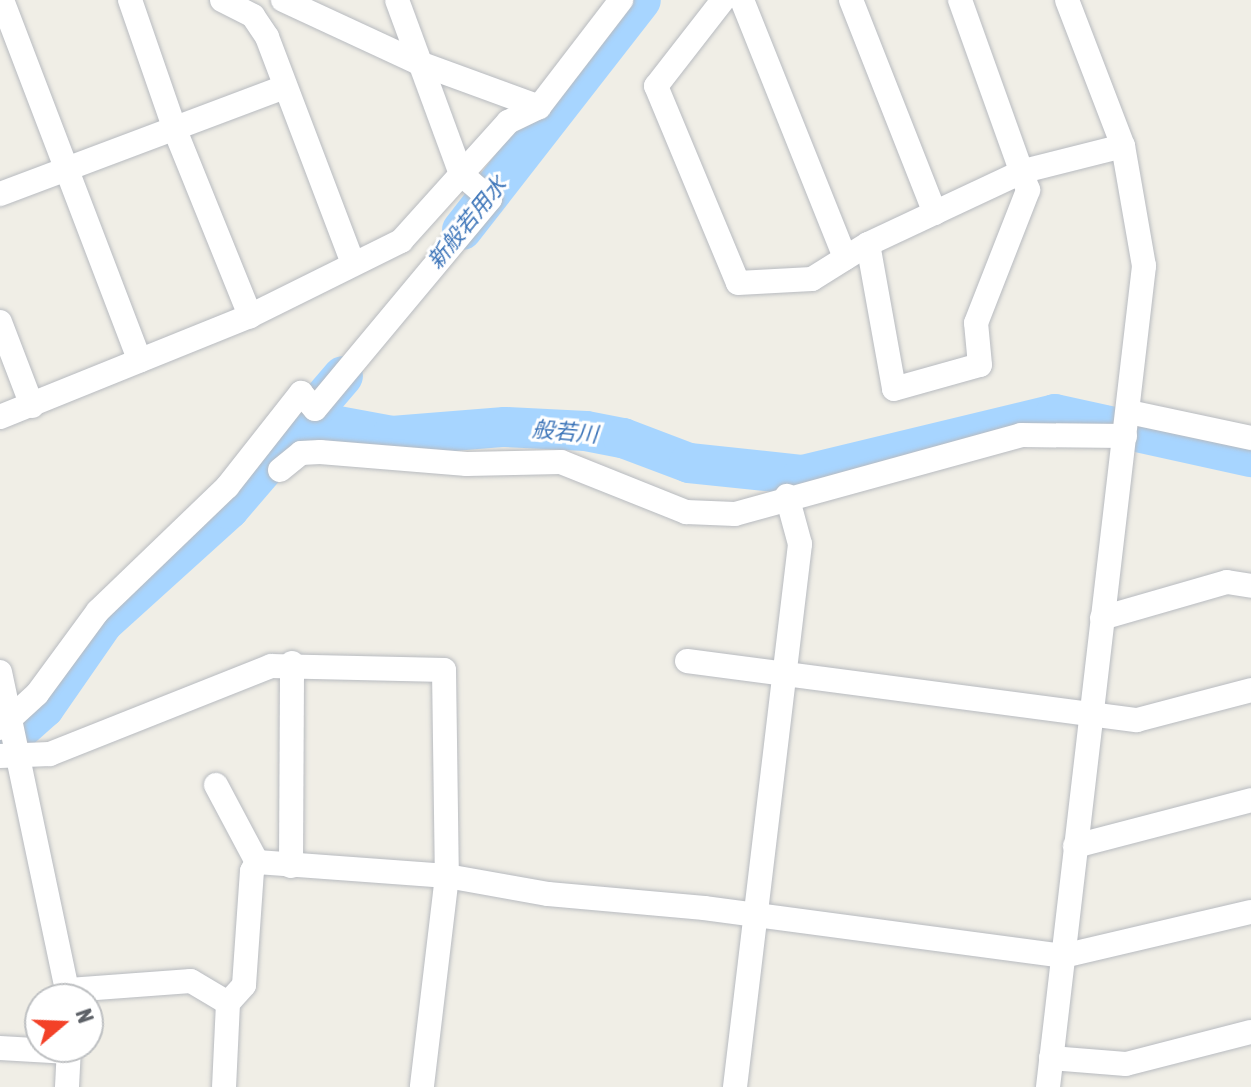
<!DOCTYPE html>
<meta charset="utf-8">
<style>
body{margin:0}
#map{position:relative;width:1251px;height:1087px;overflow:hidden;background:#f0eee6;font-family:"Asap Condensed","Noto Sans JP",sans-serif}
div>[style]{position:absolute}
.river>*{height:40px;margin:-20px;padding:0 20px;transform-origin:20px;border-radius:20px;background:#a7d5ff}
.roads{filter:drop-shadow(0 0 2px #b8bbc0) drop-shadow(0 0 2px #b8bbc0)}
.street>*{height:24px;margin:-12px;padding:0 12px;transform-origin:12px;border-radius:12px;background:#fff}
span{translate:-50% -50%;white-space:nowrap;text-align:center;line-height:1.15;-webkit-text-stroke:6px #fff;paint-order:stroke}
.water-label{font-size:22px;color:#3c74b8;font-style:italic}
.north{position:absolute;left:24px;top:983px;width:80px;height:80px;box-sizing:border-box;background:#fff;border:2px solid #bec0c2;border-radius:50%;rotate:71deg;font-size:22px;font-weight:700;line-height:32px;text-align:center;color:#5d6167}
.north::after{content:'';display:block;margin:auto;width:28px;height:36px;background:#f34128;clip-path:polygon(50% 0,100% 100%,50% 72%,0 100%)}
</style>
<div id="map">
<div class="river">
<i style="left:462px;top:230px;width:291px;rotate:-52.1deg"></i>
<i style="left:287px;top:442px;width:44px;rotate:-24.2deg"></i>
<i style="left:327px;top:424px;width:66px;rotate:10.5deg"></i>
<i style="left:392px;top:436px;width:113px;rotate:-4.6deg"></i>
<i style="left:505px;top:427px;width:81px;rotate:2.8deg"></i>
<i style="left:586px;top:431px;width:38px;rotate:11deg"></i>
<i style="left:623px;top:438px;width:71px;rotate:20.7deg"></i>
<i style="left:689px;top:463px;width:115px;rotate:6deg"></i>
<i style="left:803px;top:475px;width:259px;rotate:-13.6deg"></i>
<i style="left:1055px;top:414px;width:201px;rotate:12.4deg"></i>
<i style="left:0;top:747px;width:59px;rotate:-41.6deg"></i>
<i style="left:44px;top:708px;width:103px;rotate:-55.2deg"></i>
<i style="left:103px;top:623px;width:170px;rotate:-42.1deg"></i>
<i style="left:229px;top:509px;width:175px;rotate:-49.4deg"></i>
</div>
<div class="roads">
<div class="street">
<i style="left:2px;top:0;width:386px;rotate:69.1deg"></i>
<i style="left:130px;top:0;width:138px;rotate:70.9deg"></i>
<i style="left:175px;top:130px;width:201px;rotate:68deg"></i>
<i style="left:222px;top:0;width:35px;rotate:27deg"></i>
<i style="left:253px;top:16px;width:25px;rotate:56deg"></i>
<i style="left:267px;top:37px;width:242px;rotate:69.2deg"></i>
<i style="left:283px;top:0;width:150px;rotate:24.9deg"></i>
<i style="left:419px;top:63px;width:128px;rotate:20.1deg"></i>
<i style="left:723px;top:0;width:109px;rotate:127.9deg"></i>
<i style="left:656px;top:86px;width:213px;rotate:67.4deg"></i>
<i style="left:738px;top:283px;width:74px;rotate:-3.1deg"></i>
<i style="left:812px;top:279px;width:66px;rotate:-32deg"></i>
<i style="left:868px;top:244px;width:172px;rotate:-25.1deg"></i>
<i style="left:1024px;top:171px;width:102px;rotate:-14.2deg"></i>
<i style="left:742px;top:0;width:278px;rotate:68.2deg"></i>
<i style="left:851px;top:0;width:229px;rotate:68.5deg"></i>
<i style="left:0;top:194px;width:304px;rotate:-20.6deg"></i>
<i style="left:868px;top:244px;width:147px;rotate:79.8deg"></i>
<i style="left:894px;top:389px;width:89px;rotate:-15.6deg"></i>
<i style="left:980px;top:365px;width:42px;rotate:-95.4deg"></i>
<i style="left:976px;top:323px;width:143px;rotate:-68.6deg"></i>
<i style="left:1028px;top:190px;width:202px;rotate:-109.7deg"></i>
<i style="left:0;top:322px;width:90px;rotate:69.1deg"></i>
<i style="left:1129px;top:412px;width:125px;rotate:12deg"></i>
<i style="left:0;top:417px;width:270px;rotate:-22deg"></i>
<i style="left:250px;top:316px;width:169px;rotate:-26.4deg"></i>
<i style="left:401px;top:241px;width:160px;rotate:-48deg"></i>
<i style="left:508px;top:122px;width:34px;rotate:-26deg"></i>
<i style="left:539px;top:107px;width:135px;rotate:-52.5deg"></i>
<i style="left:280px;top:470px;width:27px;rotate:-39deg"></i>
<i style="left:301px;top:453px;width:19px;rotate:-3deg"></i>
<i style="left:320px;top:452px;width:147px;rotate:4.7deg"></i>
<i style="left:467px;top:464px;width:94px;rotate:-1.2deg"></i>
<i style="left:561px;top:462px;width:135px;rotate:21.8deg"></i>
<i style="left:686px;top:512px;width:49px;rotate:2.3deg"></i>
<i style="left:735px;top:514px;width:297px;rotate:-15.4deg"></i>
<i style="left:1021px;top:435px;width:104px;rotate:0.6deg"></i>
<i style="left:1102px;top:618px;width:130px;rotate:-16.1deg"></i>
<i style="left:1227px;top:582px;width:24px;rotate:9deg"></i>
<i style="left:687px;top:661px;width:454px;rotate:7.5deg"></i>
<i style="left:1137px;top:720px;width:118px;rotate:-14.7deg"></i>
<i style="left:0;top:672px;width:334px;rotate:78.1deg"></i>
<i style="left:0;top:728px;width:50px;rotate:-42.6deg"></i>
<i style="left:37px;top:694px;width:103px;rotate:-53.7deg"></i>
<i style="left:98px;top:611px;width:179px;rotate:-43.9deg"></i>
<i style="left:227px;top:487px;width:120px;rotate:-51.8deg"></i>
<i style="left:301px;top:393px;width:21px;rotate:49deg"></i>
<i style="left:315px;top:409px;width:273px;rotate:-50.2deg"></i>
<i style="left:490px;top:199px;width:38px;rotate:-139deg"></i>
<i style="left:461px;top:174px;width:185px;rotate:-110.2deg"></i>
<i style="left:0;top:756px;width:50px;rotate:-2.3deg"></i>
<i style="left:50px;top:754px;width:238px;rotate:-21.7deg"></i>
<i style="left:271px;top:666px;width:173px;rotate:1.3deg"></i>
<i style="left:444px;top:670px;width:206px;rotate:89.2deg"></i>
<i style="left:447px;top:876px;width:212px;rotate:96.8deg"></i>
<i style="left:216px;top:785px;width:87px;rotate:62deg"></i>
<i style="left:257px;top:862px;width:191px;rotate:4.2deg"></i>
<i style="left:447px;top:876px;width:103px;rotate:10.1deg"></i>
<i style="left:548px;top:894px;width:157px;rotate:5.1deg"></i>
<i style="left:704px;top:908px;width:362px;rotate:7.6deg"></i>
<i style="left:1063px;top:956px;width:193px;rotate:-13.2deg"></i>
<i style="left:1075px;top:846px;width:182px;rotate:-14.6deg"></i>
<i style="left:291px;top:866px;width:203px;rotate:-89.7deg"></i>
<i style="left:69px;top:990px;width:122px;rotate:-4.2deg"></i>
<i style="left:191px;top:981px;width:43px;rotate:30.7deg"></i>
<i style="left:228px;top:1003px;width:84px;rotate:92.7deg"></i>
<i style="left:228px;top:1003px;width:24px;rotate:-48deg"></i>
<i style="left:244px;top:985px;width:114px;rotate:-86deg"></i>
<i style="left:252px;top:871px;width:10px;rotate:-61deg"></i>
<i style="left:0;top:1048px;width:69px;rotate:3.3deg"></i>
<i style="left:1051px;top:1058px;width:75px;rotate:4.6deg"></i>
<i style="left:1126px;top:1064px;width:129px;rotate:-14.4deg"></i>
<i style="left:67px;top:1087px;width:40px;rotate:-87.1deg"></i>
<i style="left:735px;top:1087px;width:547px;rotate:-83.17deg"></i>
<i style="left:800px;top:544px;width:50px;rotate:-105.2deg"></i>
<i style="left:1048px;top:1087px;width:827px;rotate:-83.33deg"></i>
<i style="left:1144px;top:266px;width:122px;rotate:-99.9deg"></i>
<i style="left:1123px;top:146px;width:156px;rotate:-111deg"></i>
</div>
</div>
<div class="water-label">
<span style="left:467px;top:223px;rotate:-51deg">新般若用水</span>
<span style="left:565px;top:432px;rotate:5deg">般若川</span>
</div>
<div class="north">N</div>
</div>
